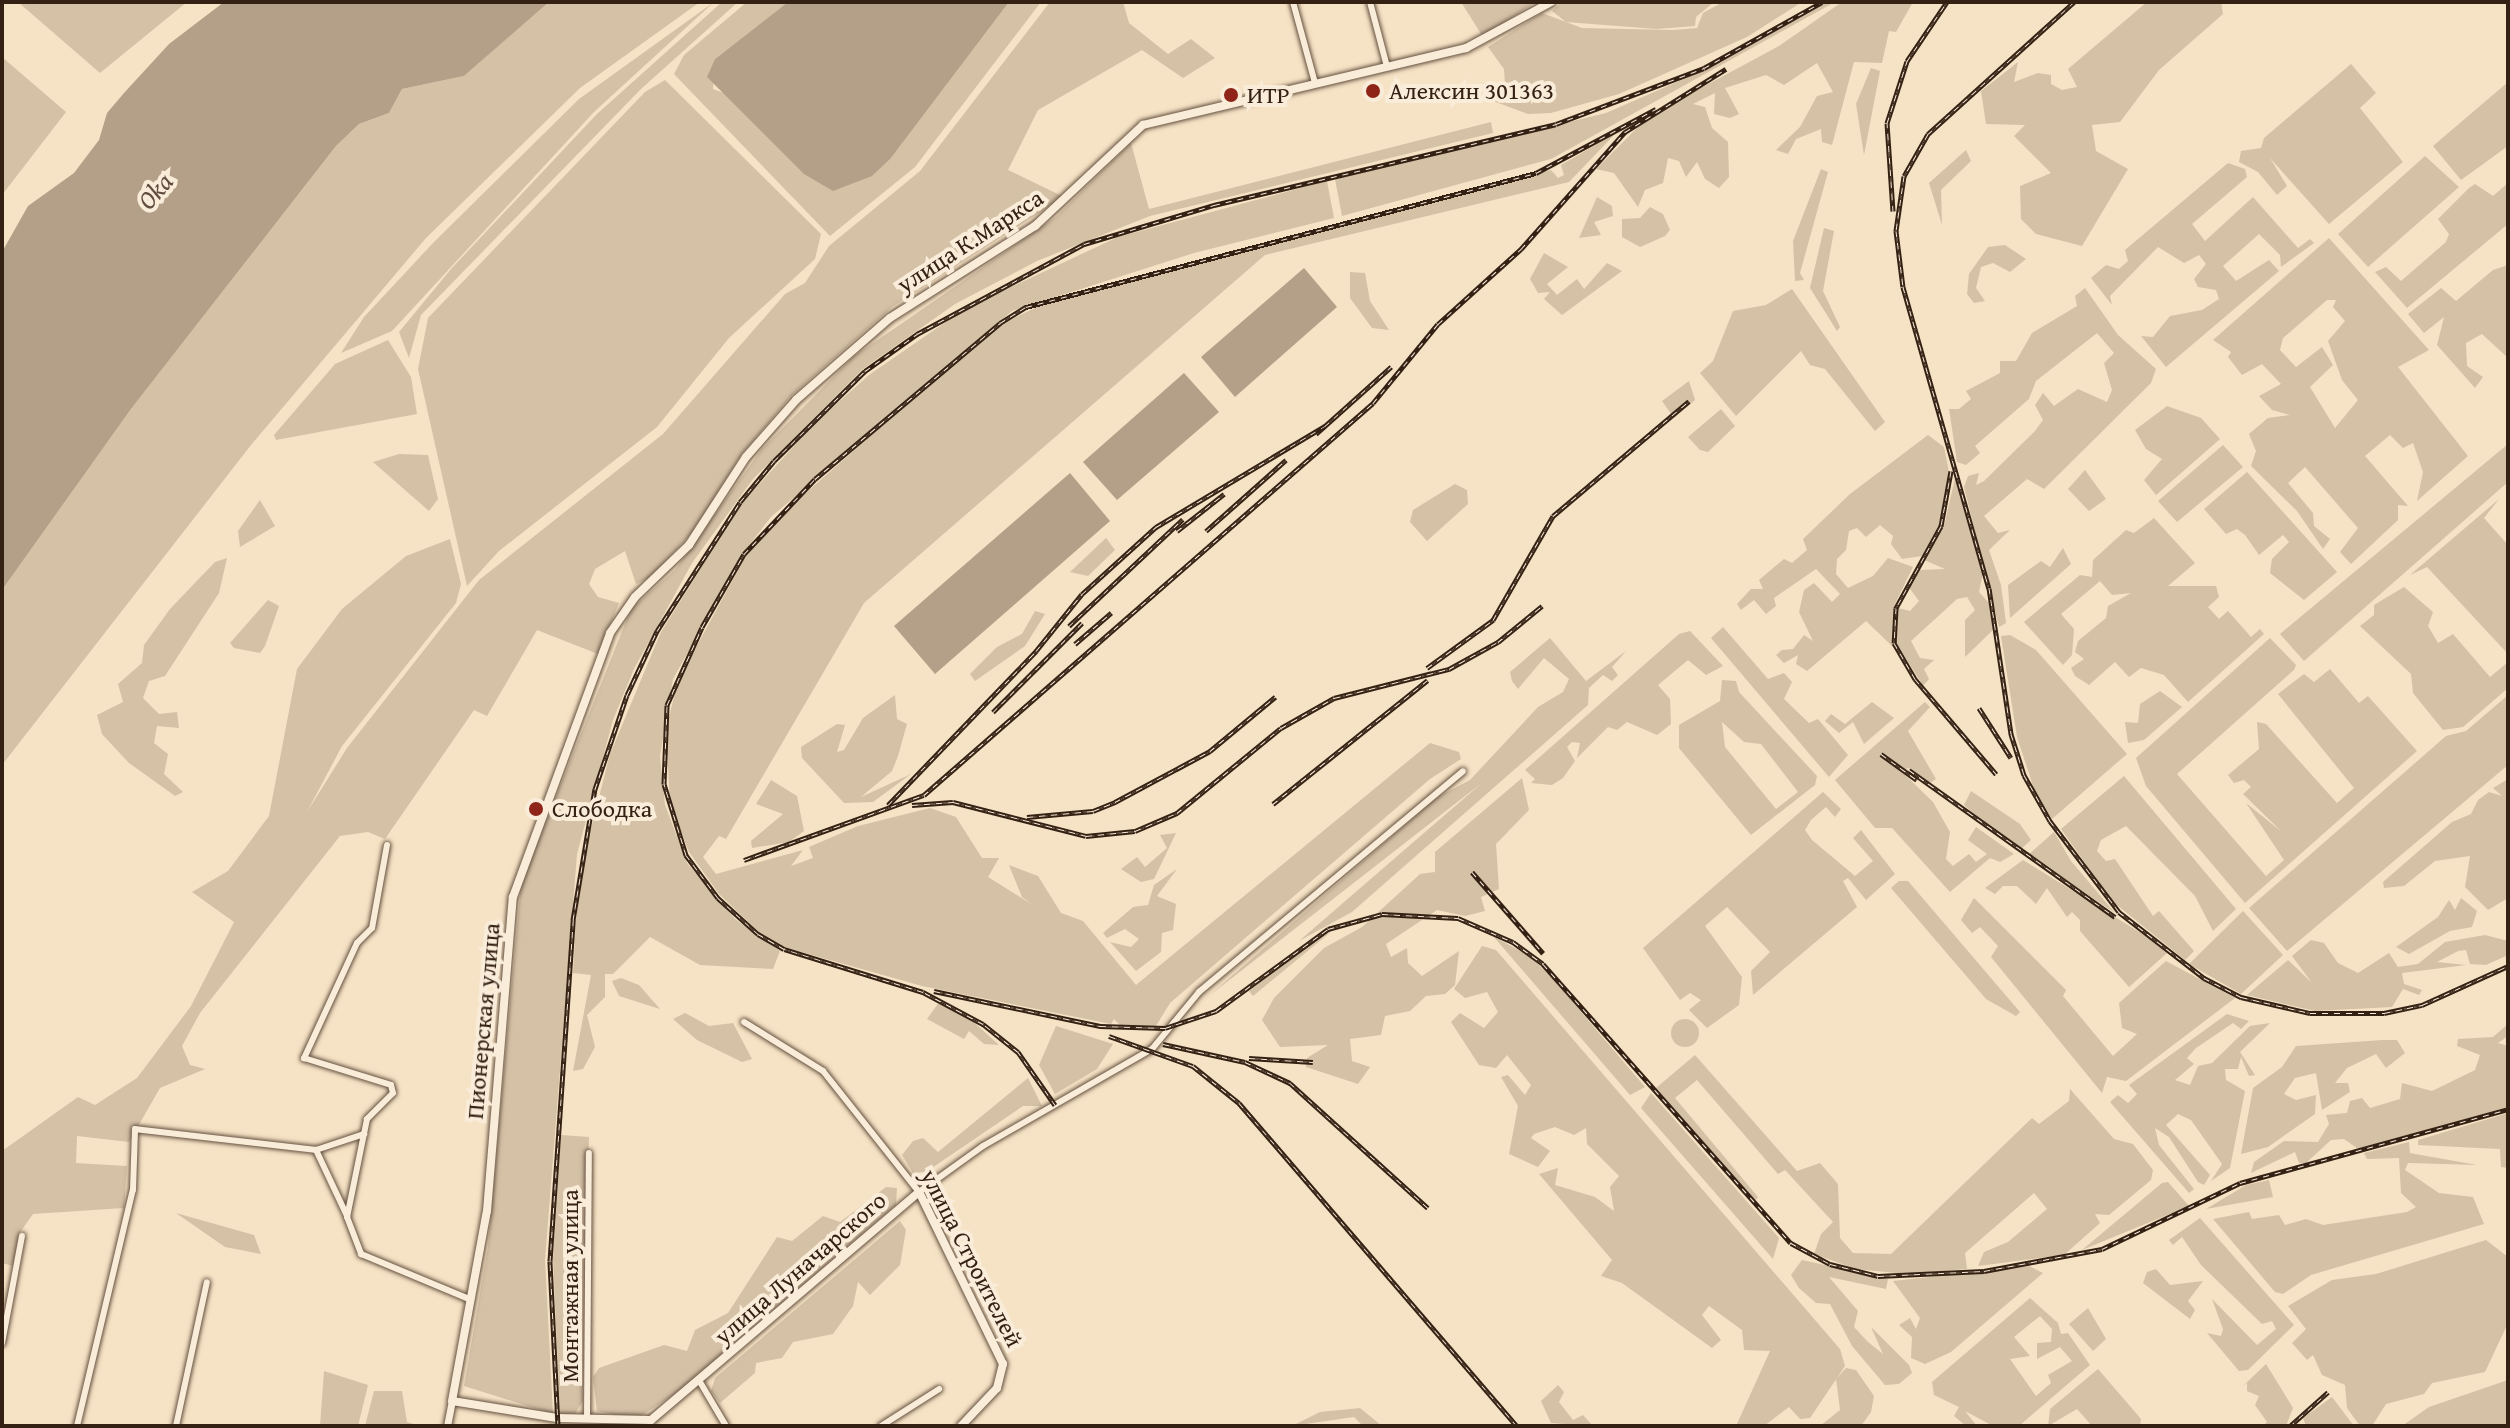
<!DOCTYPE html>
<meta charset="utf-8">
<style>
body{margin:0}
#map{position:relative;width:2510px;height:1428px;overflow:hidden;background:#f6e2c4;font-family:"Gentium Book Plus",serif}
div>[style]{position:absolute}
.green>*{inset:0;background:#d5c1a6}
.round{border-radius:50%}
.water>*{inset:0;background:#b4a088}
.roads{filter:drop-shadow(0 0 2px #645140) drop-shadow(0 0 2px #645140)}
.minor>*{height:6px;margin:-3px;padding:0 3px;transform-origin:3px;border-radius:3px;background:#f9ecd9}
.tertiary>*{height:7px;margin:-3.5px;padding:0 3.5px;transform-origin:3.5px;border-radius:3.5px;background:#f9ecd9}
.secondary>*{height:8px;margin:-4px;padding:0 4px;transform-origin:4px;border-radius:4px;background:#f9ecd9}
.rail>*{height:5px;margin-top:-2.5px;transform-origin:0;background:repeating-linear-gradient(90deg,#f9ecd9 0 6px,#342114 0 12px);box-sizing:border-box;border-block:2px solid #342114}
.dots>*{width:22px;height:22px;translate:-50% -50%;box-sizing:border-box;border:4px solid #f9ecd9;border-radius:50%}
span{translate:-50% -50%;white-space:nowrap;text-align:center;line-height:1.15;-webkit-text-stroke:8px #f9ecd9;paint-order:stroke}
.poi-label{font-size:24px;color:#342114}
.left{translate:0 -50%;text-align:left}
.street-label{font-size:24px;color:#342114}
.water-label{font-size:26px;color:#614d3d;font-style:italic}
.frame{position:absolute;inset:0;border:4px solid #342114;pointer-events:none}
</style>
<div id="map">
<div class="green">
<i style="clip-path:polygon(18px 2px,187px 2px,100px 73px)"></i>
<i style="clip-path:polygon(549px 2px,700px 2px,580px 88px,426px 238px,251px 445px,2px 765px,2px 590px,131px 409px,336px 146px,359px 124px,389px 113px,402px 89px,464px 76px)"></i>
<i style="clip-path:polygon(714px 2px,594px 112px,392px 331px,341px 353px,364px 317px,433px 243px,579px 99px)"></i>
<i style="clip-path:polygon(722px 2px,738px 2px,641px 89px,421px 315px,409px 358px,399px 332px,451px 269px,597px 114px)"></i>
<i style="clip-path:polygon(747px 2px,788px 2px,715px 59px,713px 89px,891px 158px,1009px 2px,1041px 2px,915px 167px,830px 236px,674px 74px,684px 55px)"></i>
<i style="clip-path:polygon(1050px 2px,1123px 2px,1129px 23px,1168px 54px,1191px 39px,1215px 58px,1183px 78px,1142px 50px,1038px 110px,1008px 170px,1064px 197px,892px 307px,793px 394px,741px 455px,692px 533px,649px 578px,636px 584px,625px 551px,595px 569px,589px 584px,598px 597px,619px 603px,598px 654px,537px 630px,487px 716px,474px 710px,385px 839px,368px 832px,340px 836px,200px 1013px,182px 1046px,190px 1065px,205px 1069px,160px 1088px,129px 1142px,77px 1136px,76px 1163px,127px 1166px,124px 1208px,33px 1214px,21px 1231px,13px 1266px,2px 1263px,2px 1151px,78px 1097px,95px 1105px,137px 1078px,191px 1006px,234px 922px,192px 892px,228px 871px,269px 816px,297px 669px,342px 609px,406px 556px,450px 539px,461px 584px,456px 603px,342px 746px,307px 812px,347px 748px,479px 580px,663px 434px,785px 294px,805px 283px,829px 246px,920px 171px)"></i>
<i style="clip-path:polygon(1461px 2px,1535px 2px,1483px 37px)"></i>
<i style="clip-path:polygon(1562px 2px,1714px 2px,1696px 17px,1695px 26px,1656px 29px,1566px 22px,1552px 11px)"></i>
<i style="clip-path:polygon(1723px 2px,1802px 2px,1747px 37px,1619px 94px,1551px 113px,1528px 114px,1493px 101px,1505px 84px,1504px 69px,1488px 47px,1542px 13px,1582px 28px,1673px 30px,1697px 28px,1703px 13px)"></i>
<i style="clip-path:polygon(1826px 2px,1835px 2px,1551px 159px,1342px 216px,1335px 179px,1606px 113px,1709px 68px)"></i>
<i style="clip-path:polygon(1842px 2px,1913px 2px,1896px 32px,1889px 31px,1882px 63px,1854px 62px,1832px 145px,1822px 142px,1821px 129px,1796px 139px,1788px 154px,1776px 150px,1800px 127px,1817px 96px,1833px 92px,1817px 63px,1784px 85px,1766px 75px,1725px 88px,1739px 114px,1730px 118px,1714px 114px,1715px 93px,1693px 104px,1705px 107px,1712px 128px,1728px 142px,1729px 177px,1719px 188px,1705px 179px,1697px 162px,1686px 177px,1679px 161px,1668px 158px,1663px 183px,1645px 190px,1638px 207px,1614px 173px,1596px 169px,1649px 116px,1779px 46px)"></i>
<i style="clip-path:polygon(2147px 2px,2221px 2px,2223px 14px,2159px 70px,2120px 122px,2092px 125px,2096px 151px,2128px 169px,2082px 246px,2036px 234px,2021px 219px,2020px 186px,2051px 173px,2014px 136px,2025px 125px,1986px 124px,1981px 91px,2018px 62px,2014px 82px,2038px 73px,2051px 75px,2051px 84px,2062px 90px,2077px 87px,2068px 69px)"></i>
<i style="clip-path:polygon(2px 57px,66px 112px,2px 195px)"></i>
<i style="clip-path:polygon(2351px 64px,2376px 93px,2360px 108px,2403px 162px,2329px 224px,2270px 158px,2287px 186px,2277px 195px,2258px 172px,2239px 162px,2241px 151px,2261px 148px,2264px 138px)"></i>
<i style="clip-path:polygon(1871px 68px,1880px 71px,1864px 155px,1856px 104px)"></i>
<i style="clip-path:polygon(665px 80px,821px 234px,815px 259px,729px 338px,657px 427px,499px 551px,467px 586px,418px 369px,428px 318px,645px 92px)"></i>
<i style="clip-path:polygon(2508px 82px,2508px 146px,2461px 180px,2433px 146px)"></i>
<i style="clip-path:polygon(1491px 122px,1493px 133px,1150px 216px,1037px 261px,955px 304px,863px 369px,753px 479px,692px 563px,634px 669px,613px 720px,577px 854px,545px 1260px,553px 1414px,464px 1386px,488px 1247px,521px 884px,631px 609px,675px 570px,762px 449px,853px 357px,1056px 217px,1131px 143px,1149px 209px)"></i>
<i style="clip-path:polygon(1616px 133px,1569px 182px,1265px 255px,864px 603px,726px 839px,719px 836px,703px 857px,716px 874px,803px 850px,791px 866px,813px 858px,809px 847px,858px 826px,930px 808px,956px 817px,982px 858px,999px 858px,988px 877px,1033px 905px,1022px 897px,1009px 865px,1038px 876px,1061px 913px,1083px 921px,1136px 985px,1430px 743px,1459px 752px,1461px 759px,1430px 779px,1170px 1003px,1156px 1026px,1121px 1026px,1114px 1019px,1111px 1024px,922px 986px,787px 948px,760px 933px,719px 894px,689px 852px,670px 804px,666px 730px,678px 680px,747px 554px,775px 520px,957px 360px,1001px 324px,1054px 299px,1551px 170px,1558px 178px,1564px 175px,1561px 165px)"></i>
<i style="clip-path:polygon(1966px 150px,1971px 161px,1941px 190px,1942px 225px,1929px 183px)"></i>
<i style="clip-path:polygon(2425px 156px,2459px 187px,2368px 267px,2338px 234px)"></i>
<i style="clip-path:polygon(2228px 163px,2245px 169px,2247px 177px,2192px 224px,2205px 241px,2253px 197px,2298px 248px,2310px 239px,2314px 243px,2281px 267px,2280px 255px,2259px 234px,2223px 266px,2236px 281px,2269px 260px,2279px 271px,2166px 367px,2141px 336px,2153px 337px,2170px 316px,2202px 310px,2219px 299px,2216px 290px,2198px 287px,2194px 279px,2206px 264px,2199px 255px,2184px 263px,2158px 247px,2110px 296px,2112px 305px,2091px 278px,2106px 265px,2119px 269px,2128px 261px,2125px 250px)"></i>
<i style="clip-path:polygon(1821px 169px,1828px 172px,1800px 273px,1804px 280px,1795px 281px,1793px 241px)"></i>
<i style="clip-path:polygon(1327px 181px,1334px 218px,1194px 253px,1012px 311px,771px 517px,743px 553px,673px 679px,660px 756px,665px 805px,687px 863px,735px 919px,780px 951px,773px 969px,700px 965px,650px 937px,613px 974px,605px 974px,605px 997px,587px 1015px,595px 1047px,583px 1069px,573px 1071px,591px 975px,573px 973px,576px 920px,584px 856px,610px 754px,661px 632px,742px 503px,815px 423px,869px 375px,966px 308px,1118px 237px)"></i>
<i style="clip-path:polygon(2508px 183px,2508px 224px,2407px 308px,2375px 272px,2386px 267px,2401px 281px,2446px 242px,2449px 234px,2438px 219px,2469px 188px,2475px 184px,2493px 196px)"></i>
<i style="clip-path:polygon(1597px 197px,1612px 206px,1613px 216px,1594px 222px,1601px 235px,1579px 238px)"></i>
<i style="clip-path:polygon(1650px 207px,1663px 214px,1670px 230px,1665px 236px,1640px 247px,1622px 237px,1622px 219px,1640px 218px)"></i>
<i style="clip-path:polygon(1824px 228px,1834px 231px,1823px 291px,1840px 327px,1837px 331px,1810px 288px)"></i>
<i style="clip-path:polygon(evenodd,2329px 238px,2429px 350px,2398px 367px,2468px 456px,2417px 501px,2423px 472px,2413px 443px,2403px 448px,2390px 435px,2365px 456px,2408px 506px,2398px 505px,2398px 520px,2351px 564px,2340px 552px,2358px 528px,2305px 467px,2288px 483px,2313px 513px,2314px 526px,2330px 539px,2323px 549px,2297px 511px,2251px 466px,2256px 451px,2249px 434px,2268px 418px,2290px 415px,2272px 410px,2259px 396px,2281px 384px,2262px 364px,2242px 375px,2228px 357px,2231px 352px,2213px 340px,2329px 238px,2327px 300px,2336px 300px,2333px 307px,2345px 321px,2328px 341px,2342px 380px,2358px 400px,2335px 428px,2310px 387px,2333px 365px,2322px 347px,2296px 367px,2280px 350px,2283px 338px,2327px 300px)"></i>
<i style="clip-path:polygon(2005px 245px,2026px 259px,2010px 272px,1993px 263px,1981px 267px,1976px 288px,1985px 301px,1974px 303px,1967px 294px,1969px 274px,1988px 247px)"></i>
<i style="clip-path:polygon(1544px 253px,1568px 267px,1547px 284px,1557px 295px,1577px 279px,1584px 289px,1607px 263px,1622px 271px,1562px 315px,1544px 299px,1550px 292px,1538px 293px,1530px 279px)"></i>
<i style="clip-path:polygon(2508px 265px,2508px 358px,2482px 334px,2466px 343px,2467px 366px,2483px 377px,2475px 388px,2437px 345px,2444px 317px,2424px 333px,2408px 314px,2441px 288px,2456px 301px,2493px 270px)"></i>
<i style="clip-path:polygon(1350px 272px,1365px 273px,1370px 301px,1389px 330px,1372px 328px,1350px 298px)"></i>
<i style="clip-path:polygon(2085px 288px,2118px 335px,2156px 369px,2151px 383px,2044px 489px,2027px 479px,1984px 516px,1998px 533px,2010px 530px,1989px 550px,2001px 585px,2006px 623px,1999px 627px,1964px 487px,1968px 476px,1979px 473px,1976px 485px,1984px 481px,2035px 431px,2043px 420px,2035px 405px,2043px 393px,2054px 406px,2078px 389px,2107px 402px,2112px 390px,2104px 363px,2114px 353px,2097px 333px,2036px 381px,2029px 399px,1975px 446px,1980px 453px,1966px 465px,1957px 462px,1949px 409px,1959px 409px,1971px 399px,1966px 391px,2000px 373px,2000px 361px,2016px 361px,2032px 333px,2077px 306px,2075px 296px)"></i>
<i style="clip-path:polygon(1792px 289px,1885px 422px,1875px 431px,1825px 369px,1810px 365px,1801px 351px,1736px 416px,1700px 373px,1713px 361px,1733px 311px,1766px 305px)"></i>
<i style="clip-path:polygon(388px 340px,411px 377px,417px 414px,276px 440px,274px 435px,335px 364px)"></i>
<i style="clip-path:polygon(1689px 381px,1695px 400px,1674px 418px,1662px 401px)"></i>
<i style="clip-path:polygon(2167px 406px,2201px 418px,2220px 439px,2156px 495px,2144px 480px,2162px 459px,2146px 449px,2135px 430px)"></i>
<i style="clip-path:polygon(1721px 409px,1735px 426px,1708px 452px,1700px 450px,1688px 437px)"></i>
<i style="clip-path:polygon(1928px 435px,1944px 447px,1949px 472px,1939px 525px,1922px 556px,1902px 559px,1891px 544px,1893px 536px,1880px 525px,1866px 537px,1857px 528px,1849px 531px,1846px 550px,1837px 559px,1836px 574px,1848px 588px,1873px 576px,1888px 558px,1913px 567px,1894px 606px,1892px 646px,1866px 621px,1807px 671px,1796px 664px,1798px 655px,1784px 663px,1776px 655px,1782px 650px,1793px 649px,1804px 635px,1813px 641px,1799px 612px,1804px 590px,1814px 583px,1832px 602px,1840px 594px,1816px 569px,1774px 598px,1776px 606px,1766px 614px,1754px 600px,1741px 610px,1737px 604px,1751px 589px,1763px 589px,1759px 580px,1784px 559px,1792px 563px,1807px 550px,1803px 539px,1850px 494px)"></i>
<i style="clip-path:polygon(2508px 444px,2508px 482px,2304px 661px,2280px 634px)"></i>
<i style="clip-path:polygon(2223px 445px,2243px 467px,2177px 522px,2158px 501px)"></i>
<i style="clip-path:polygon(399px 454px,428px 455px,438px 499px,429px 511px,373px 462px)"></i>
<i style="clip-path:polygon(2085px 470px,2106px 499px,2089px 511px,2068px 489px)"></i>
<i style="clip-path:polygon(2247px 472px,2337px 572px,2304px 600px,2270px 573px,2272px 559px,2289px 542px,2283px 535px,2259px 555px,2245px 535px,2237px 529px,2226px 534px,2204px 509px)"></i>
<i style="clip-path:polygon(1955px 478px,1983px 573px,1979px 592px,1989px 603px,1994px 629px,1965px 657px,1965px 620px,1975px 610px,1967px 597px,1957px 599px,1911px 641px,1920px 658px,1934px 660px,1924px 669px,1929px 679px,1923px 686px,1896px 642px,1896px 619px,1898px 608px,1910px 611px,1919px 601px,1908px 586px,1917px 570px,1945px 569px,1924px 560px,1945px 522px)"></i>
<i style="clip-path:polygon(1455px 484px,1467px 490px,1468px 504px,1427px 541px,1410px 522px,1413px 510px)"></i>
<i style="clip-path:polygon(2499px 499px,2484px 518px,2508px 545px,2508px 654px,2427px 567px,2410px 575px)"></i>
<i style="clip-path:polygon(260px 500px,275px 526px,240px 547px,238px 531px)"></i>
<i style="clip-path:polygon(2154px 518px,2195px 563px,2168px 586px,2216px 586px,2219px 597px,2208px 607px,2219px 619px,2228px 611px,2251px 637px,2260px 629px,2264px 634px,2188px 702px,2164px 675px,2141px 668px,2129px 677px,2115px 662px,2089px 685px,2075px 676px,2071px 668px,2084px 659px,2075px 652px,2078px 641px,2106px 618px,2108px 606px,2131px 593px,2112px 595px,2100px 581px,2061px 614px,2074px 629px,2072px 655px,2063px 665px,2024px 622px,2080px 575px,2092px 577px,2093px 560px,2126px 530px,2134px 533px)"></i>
<i style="clip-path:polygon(1106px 538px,1115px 550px,1088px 576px,1070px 572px)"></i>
<i style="clip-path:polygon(2063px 548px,2071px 564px,2010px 618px,2008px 585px,2041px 561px,2050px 567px)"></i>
<i style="clip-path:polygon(227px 558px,219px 593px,165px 676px,149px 681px,143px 698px,159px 714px,177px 712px,179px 728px,157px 726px,154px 743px,168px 754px,164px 774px,183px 792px,175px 796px,129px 763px,102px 734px,97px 715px,123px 702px,118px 684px,142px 663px,144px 645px,170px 609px,215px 562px)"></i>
<i style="clip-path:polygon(2404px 587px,2433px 612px,2428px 626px,2438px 643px,2453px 634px,2490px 677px,2508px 662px,2508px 688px,2463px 727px,2443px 730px,2413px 693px,2411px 674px,2360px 626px,2374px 615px,2374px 605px)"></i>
<i style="clip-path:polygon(268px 600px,279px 606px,265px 646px,260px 653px,234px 648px,230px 643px)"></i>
<i style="clip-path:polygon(1035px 611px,1045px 614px,1025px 646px,975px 681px,970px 674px,997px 647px,1022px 634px)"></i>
<i style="clip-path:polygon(1723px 627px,1768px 679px,1784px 673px,1792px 682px,1784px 699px,1809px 723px,1818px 719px,1848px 755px,1829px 777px,1711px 638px)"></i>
<i style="clip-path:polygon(1690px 631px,1723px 666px,1706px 675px,1688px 660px,1658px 685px,1670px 699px,1671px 724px,1657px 735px,1627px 722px,1617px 730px,1608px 727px,1577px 758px,1580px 743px,1572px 742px,1567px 747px,1575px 761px,1563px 778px,1552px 785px,1531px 783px,1535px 779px,1525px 770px,1679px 634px)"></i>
<i style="clip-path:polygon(2010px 635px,2036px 650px,2127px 754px,2052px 819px,2035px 792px,2017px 737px,2001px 636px)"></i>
<i style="clip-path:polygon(1550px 638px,1586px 681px,1626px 651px,1612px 667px,1618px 675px,1612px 681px,1603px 675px,1589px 688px,1588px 705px,1352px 912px,1299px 941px,1483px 782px,1210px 995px,1436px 798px,1470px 780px,1538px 707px,1563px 692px,1569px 679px,1544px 658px,1518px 689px,1512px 681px,1510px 672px)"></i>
<i style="clip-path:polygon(2270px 638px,2296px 665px,2294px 670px,2177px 774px,2266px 876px,2284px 860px,2246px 803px,2282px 832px,2243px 794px,2251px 787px,2244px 780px,2234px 783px,2228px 775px,2259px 749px,2257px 722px,2266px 724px,2337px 803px,2354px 788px,2278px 694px,2304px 674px,2314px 682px,2330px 669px,2359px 703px,2368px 696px,2417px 751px,2245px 903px,2146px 786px,2136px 758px)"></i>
<i style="clip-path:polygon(evenodd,1722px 680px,1736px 681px,1739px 692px,1817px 776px,1815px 785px,1751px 835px,1679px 748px,1679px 725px,1720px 701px,1722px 680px,1722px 722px,1744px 742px,1761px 744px,1798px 792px,1776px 809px,1725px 747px,1722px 722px)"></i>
<i style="clip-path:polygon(2160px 691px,2182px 707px,2144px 740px,2128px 743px,2125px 722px,2138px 723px,2140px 704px)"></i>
<i style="clip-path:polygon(895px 695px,897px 719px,907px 724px,898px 756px,892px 771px,861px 797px,911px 774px,873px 802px,844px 803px,802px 758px,801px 747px,837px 724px,845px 725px,837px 752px,844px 750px,863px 718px)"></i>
<i style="clip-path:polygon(2508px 695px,2508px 765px,2287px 951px,2249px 908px,2446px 736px,2466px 731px)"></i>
<i style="clip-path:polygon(1872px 702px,1894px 718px,1864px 744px,1853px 722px,1839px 733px,1825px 721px,1831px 714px,1845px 724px)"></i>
<i style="clip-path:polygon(1925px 702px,1930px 707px,1908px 731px,1936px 779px,1930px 783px,1910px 768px,1900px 770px,1933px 802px,1950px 832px,1946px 859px,1953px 866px,1969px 854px,1976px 862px,1987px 854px,1968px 840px,1976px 827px,2014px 854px,2000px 862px,1990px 858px,1950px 892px,1892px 828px,1875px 828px,1835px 780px)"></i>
<i style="clip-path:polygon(2124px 776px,2236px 909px,2213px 931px,2195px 896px,2126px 826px,2101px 840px,2097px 851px,2106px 861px,2115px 859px,2153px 916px,2159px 911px,2194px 951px,2185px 960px,2112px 901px,2061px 829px)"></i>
<i style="clip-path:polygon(1522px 778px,1529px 810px,1496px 844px,1499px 889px,1481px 897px,1485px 911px,1465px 916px,1437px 910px,1386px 944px,1391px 957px,1407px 948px,1408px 963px,1422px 976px,1459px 951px,1455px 985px,1445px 994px,1426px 996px,1410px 1011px,1385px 1016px,1381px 1035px,1350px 1039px,1352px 1061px,1370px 1067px,1358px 1084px,1306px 1067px,1307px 1058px,1328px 1045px,1280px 1047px,1262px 1020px,1274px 998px,1324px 948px,1362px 927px,1420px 874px,1435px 872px,1435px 852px)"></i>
<i style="clip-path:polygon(2508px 779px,2508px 898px,2488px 910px,2465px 887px,2470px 856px,2435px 861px,2404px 886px,2384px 888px,2383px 882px,2452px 822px,2471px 814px,2478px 800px,2489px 792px,2502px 796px,2493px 788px)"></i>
<i style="clip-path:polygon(771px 780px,797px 796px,804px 831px,789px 842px,752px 848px,751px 841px,783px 814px,756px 804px)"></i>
<i style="clip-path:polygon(1971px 791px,2020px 824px,2031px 840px,2021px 849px,1973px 813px,1964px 805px)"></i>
<i style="clip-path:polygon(1823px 792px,1841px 809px,1835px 817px,1826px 807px,1811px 820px,1805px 830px,1812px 840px,1855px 876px,1873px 861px,1853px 838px,1861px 830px,1895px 874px,1866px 900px,1848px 878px,1843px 881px,1857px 907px,1753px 995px,1751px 971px,1770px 952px,1727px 907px,1705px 926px,1742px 977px,1739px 1005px,1707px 1028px,1689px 1010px,1701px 1000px,1690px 993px,1680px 1000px,1643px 948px)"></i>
<i style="clip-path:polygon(2054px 832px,2071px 861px,2115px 913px,2028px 855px)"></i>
<i style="clip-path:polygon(1176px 833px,1154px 879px,1141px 882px,1121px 869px,1137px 857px,1145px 867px,1167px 848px,1160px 835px)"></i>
<i style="clip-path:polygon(2023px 860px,2152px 940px,2167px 953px,2129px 987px,2080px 931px,2080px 920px,2072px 912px,2067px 917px,2047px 888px,2036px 904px,2017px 886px,2003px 886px,1995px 894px,1985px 888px)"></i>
<i style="clip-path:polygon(1177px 869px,1157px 896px,1176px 904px,1173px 930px,1162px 933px,1161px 952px,1136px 971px,1110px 942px,1131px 947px,1139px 939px,1125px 929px,1107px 938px,1103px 933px,1133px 907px,1148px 905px,1154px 885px)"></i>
<i style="clip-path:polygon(1899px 881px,1908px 881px,2020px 1012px,2016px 1016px,1986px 999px,1891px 888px)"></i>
<i style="clip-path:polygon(1974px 898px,2066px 990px,2063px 996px,2113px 1056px,2137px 1034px,2122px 1028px,2119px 1003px,2166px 961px,2235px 998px,2126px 1081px,2107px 1077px,2102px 1093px,1991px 957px,1998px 946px,1980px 927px,1972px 933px,1961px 920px)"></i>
<i style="clip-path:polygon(2461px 898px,2477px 911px,2472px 927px,2450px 931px,2409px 954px,2396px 947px,2438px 917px,2449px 900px,2455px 910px)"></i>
<i style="clip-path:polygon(2243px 911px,2283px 955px,2241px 994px,2189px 964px)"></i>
<i style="clip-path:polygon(1332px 931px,1253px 996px,1249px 991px,1306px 945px)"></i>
<i style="clip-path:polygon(2485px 935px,2508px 941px,2508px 955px,2486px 965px,2470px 964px,2466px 950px,2458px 951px,2437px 962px,2466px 965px,2402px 973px,2404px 984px,2422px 990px,2419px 995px,2403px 989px,2392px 1007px,2315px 1011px,2247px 995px,2288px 960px,2312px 983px,2292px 956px,2311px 940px,2324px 943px,2338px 963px,2358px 973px,2389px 953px,2398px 967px,2418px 964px,2445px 942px)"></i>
<i style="clip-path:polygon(1493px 936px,1531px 957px,1553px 979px,1645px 1087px,1630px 1095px)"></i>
<i style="clip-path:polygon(1482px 946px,1496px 950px,1840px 1349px,1845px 1366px,1810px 1418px,1800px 1419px,1789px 1407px,1764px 1426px,1736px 1426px,1770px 1351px,1744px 1350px,1742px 1330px,1709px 1306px,1702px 1315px,1721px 1340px,1712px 1348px,1622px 1283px,1601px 1276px,1612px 1260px,1539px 1174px,1558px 1168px,1555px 1185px,1595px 1197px,1614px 1211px,1610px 1187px,1619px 1176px,1587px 1144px,1586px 1128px,1574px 1135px,1555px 1127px,1534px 1134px,1531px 1138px,1550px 1151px,1538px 1167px,1509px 1154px,1518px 1106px,1501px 1077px,1508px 1075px,1525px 1095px,1531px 1085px,1507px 1055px,1496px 1068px,1479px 1065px,1451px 1022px,1460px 1013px,1484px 1028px,1498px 1012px,1487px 992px,1465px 998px,1454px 989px)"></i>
<i style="clip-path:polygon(621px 978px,639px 985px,660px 1009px,619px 996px,612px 981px)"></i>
<i style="clip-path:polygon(940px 1001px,968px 1017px,999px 1045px,984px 1044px,969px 1031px,964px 1039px,927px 1019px)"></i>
<i style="clip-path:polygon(685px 1013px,709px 1026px,733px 1023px,752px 1059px,742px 1062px,697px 1040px,673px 1019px)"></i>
<i style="clip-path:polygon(2227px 1014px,2249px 1021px,2241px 1029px,2233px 1023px,2196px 1048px,2187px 1058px,2194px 1064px,2175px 1080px,2190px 1085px,2198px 1066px,2212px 1063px,2250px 1026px,2270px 1023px,2240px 1052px,2255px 1075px,2249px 1076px,2241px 1057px,2238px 1069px,2225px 1069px,2226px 1080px,2245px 1091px,2230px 1168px,2211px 1181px,2222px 1164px,2191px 1120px,2178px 1114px,2166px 1125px,2210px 1175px,2204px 1185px,2198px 1182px,2169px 1137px,2155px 1128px,2159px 1145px,2194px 1189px,2189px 1193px,2110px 1102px,2118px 1095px,2128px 1103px,2137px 1094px,2129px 1085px)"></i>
<i class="round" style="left:1671px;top:1019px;width:28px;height:28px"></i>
<i style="clip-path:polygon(2508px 1024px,2508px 1036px,2498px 1043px,2508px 1046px,2508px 1107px,2358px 1149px,2344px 1139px,2331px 1140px,2306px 1163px,2299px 1163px,2295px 1152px,2251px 1173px,2254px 1162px,2284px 1141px,2318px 1142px,2329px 1124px,2326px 1115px,2347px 1113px,2350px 1101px,2362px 1098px,2370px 1108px,2400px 1099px,2402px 1083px,2432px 1091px,2475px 1070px,2480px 1055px,2457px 1046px,2458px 1039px,2493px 1037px)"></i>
<i style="clip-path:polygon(1056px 1026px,1113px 1044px,1097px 1069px,1055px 1094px,1039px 1065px)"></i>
<i style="clip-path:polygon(2383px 1040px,2397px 1040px,2405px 1053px,2386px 1068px,2376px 1054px,2347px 1068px,2335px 1083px,2348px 1083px,2350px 1092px,2322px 1110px,2316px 1073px,2295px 1078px,2284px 1094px,2296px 1100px,2316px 1095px,2315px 1114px,2268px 1147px,2241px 1154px,2253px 1088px,2282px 1067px,2296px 1046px)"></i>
<i style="clip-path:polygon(1695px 1055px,1797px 1171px,1820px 1163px,1838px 1184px,1840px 1238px,1853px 1253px,1891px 1254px,2032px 1118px,2039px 1124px,2069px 1101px,2070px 1089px,2114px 1139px,2133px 1144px,2153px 1170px,2151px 1180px,2109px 1215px,2095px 1214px,2100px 1223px,2064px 1255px,1978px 1266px,1984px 1252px,2008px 1242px,2047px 1209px,2034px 1193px,1965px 1253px,1967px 1269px,1906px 1274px,1856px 1269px,1814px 1254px,1821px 1234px,1833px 1222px,1785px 1170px,1778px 1174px,1697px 1080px,1675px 1098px,1758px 1197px,1754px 1202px,1656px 1088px)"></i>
<i style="clip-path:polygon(1028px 1078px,1042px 1106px,1023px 1106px,926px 1172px,913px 1173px,902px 1155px,913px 1141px,923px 1138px,938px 1152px)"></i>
<i style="clip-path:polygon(1651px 1093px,1779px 1238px,1773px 1259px,1641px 1108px)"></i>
<i style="clip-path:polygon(2508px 1113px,2508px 1168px,2501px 1167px,2500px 1149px,2418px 1145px,2418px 1140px)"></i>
<i style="clip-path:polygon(561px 1135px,589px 1137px,583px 1401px,575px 1414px,560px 1414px,553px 1259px)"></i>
<i style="clip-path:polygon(2409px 1142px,2410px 1153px,2477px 1165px,2408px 1163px,2405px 1170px,2439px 1193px,2473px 1197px,2484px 1224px,2311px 1275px,2283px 1294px,2275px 1292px,2213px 1219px,2249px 1212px,2252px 1219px,2279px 1215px,2285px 1225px,2306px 1219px,2323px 1225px,2407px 1212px,2416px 1207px,2401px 1193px,2399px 1158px,2367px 1159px,2364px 1153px)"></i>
<i style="clip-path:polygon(2269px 1180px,2273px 1197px,2206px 1209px,2246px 1185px)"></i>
<i style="clip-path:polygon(2168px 1182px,2189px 1206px,2082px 1250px,2162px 1183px)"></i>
<i style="clip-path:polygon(886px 1187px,897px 1188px,896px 1205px,681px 1390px,636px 1419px,597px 1411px,593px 1377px,599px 1368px,664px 1345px,687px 1351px,695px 1330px,728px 1313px,777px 1237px,792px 1241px,823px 1216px,840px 1222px)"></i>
<i style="clip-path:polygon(176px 1213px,254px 1235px,261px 1254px,225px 1247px)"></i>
<i style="clip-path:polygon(2200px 1218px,2294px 1325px,2248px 1370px,2239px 1371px,2207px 1333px,2221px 1336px,2223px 1329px,2212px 1299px,2257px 1345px,2276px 1329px,2272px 1321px,2262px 1324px,2201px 1265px,2182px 1237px,2173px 1245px,2169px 1240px)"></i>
<i style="clip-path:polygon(900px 1221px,906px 1230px,900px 1265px,870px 1295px,858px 1282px,853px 1306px,833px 1334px,793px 1342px,782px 1358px,756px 1363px,755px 1373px,720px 1403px,711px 1391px,715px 1378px)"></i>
<i style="clip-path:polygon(2486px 1240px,2508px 1257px,2508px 1323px,2485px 1372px,2432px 1383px,2424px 1394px,2386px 1404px,2372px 1426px,2360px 1426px,2347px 1408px,2345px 1385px,2322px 1375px,2313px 1355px,2307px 1360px,2292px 1343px,2306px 1329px,2288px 1306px,2332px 1280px,2376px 1274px)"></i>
<i style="clip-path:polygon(1802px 1260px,1888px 1279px,1886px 1289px,1829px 1277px,1858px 1311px,1854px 1327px,1868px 1342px,1883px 1354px,1871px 1327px,1909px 1365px,1912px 1373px,1899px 1384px,1885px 1385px,1852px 1346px,1830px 1304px,1816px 1303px,1799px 1288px,1791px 1275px)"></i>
<i style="clip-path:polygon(2029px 1266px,2043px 1273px,1951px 1352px,1925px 1364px,1911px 1358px,1912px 1337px,1899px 1325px,1910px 1318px,1916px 1329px,1920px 1318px,1893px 1281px)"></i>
<i style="clip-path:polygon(2156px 1269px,2170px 1285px,2203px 1281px,2188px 1301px,2195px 1310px,2190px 1319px,2143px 1283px,2147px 1272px)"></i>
<i style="clip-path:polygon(evenodd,2030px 1298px,2058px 1323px,2061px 1334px,2068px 1333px,2090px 1365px,2019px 1426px,1993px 1426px,1965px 1411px,1977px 1426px,1966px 1426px,1954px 1416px,1959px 1407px,1934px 1395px,1932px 1382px,2030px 1298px,2040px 1316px,2052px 1329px,2051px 1342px,2037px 1343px,2037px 1359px,2060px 1347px,2072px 1361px,2048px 1375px,2051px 1383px,2036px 1396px,2010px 1359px,2030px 1356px,2014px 1337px,2040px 1316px)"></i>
<i style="clip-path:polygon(2088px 1308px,2106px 1339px,2093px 1351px,2069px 1324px)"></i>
<i style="clip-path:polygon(2266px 1364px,2293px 1408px,2286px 1426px,2263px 1426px,2267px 1422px,2255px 1405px,2259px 1396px,2247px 1391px,2247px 1383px,2242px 1387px)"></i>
<i style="clip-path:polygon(1846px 1368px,1856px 1370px,1874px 1396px,1871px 1412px,1861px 1426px,1820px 1426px,1840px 1410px,1836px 1379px)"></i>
<i style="clip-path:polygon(2098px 1369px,2141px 1419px,2140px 1426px,2092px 1426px,2077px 1409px,2048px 1426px,2050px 1409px)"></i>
<i style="clip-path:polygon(324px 1371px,368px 1385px,358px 1426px,320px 1426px)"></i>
<i style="clip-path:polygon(2508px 1380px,2508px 1426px,2402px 1426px,2429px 1407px)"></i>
<i style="clip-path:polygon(1558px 1385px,1564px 1392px,1559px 1402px,1573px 1420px,1583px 1415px,1593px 1426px,1551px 1423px,1541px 1401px)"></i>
<i style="clip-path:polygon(374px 1391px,402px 1391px,407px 1422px,420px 1426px,365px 1426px)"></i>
<i style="clip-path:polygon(2332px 1397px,2354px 1426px,2306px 1426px,2303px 1418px)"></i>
<i style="clip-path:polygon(1360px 1408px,1382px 1426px,1363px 1426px,1354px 1417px,1292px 1426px,1320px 1412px)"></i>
</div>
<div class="water">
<i style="clip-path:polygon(224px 2px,549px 2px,464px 76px,402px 89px,389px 113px,359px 124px,336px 146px,131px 409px,2px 590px,2px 252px,28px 206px,74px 173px,99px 140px,107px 113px,124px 93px,169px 44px)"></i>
<i style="clip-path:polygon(788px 2px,1009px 2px,891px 158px,872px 176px,833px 191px,804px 174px,707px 77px,715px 59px)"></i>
<i style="clip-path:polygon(1304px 268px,1337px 307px,1235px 397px,1201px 357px)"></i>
<i style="clip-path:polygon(1184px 373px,1219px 412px,1117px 500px,1083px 462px)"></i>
<i style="clip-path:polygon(1070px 473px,1110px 521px,935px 674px,894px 626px)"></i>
</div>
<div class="roads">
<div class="minor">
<i style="left:1293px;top:2px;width:84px;rotate:74.8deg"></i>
<i style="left:1370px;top:2px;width:67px;rotate:75.3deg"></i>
<i style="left:387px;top:845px;width:84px;rotate:100.2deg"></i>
<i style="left:372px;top:928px;width:21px;rotate:135deg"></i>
<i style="left:357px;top:943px;width:127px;rotate:114.7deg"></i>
<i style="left:304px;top:1058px;width:91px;rotate:17.2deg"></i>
<i style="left:391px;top:1085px;width:8px;rotate:76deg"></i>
<i style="left:393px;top:1093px;width:37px;rotate:135deg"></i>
<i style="left:367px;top:1119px;width:100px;rotate:101.5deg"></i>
<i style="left:347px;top:1217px;width:40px;rotate:69deg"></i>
<i style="left:361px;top:1254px;width:117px;rotate:22.6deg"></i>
<i style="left:744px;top:1022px;width:93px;rotate:31.8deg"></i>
<i style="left:823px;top:1071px;width:154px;rotate:51.6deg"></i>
<i style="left:919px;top:1192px;width:79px;rotate:-35.7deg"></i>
<i style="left:983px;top:1146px;width:195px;rotate:-29.9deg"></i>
<i style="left:1152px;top:1049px;width:74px;rotate:-50.5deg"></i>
<i style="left:1199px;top:992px;width:344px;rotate:-39.9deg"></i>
<i style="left:316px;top:1150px;width:51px;rotate:-18.4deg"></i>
<i style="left:2px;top:1343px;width:109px;rotate:-79.4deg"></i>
<i style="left:700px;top:1382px;width:51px;rotate:59.4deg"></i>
<i style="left:587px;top:1419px;width:266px;rotate:-89.6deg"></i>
<i style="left:77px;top:1426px;width:243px;rotate:-76.7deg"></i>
<i style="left:133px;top:1190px;width:61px;rotate:-88.1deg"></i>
<i style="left:135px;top:1129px;width:182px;rotate:6.6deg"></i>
<i style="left:316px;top:1150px;width:73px;rotate:64.8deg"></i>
<i style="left:176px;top:1426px;width:147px;rotate:-77.9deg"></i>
<i style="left:881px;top:1426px;width:69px;rotate:-32.5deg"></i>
</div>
<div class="tertiary">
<i style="left:447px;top:1426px;width:25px;rotate:-79deg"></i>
</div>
<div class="secondary">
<i style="left:961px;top:1426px;width:52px;rotate:-46.5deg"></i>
<i style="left:997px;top:1388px;width:25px;rotate:-76deg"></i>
<i style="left:1003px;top:1364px;width:191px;rotate:-116deg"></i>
<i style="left:919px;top:1192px;width:352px;rotate:139.6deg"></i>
<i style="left:651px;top:1420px;width:94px;rotate:-178.8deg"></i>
<i style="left:557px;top:1418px;width:106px;rotate:-170.8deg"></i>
<i style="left:452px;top:1401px;width:193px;rotate:-79.6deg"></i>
<i style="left:487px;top:1211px;width:315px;rotate:-85.3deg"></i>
<i style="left:513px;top:897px;width:281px;rotate:-69.8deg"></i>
<i style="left:610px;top:633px;width:44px;rotate:-55.2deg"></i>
<i style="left:635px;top:597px;width:75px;rotate:-43.9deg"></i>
<i style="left:689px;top:545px;width:105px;rotate:-57.1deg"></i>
<i style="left:746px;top:457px;width:77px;rotate:-48.7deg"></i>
<i style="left:797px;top:399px;width:123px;rotate:-41.1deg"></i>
<i style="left:890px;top:318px;width:172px;rotate:-32.4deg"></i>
<i style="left:1035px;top:226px;width:148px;rotate:-43.1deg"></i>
<i style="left:1143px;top:125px;width:332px;rotate:-13.4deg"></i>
<i style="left:1466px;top:48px;width:97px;rotate:-28.4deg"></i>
</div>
</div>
<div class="rail">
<i style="left:2074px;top:2px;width:197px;rotate:137.9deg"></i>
<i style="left:1928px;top:134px;width:48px;rotate:119.7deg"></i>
<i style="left:1904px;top:176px;width:56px;rotate:98.3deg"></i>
<i style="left:1896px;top:231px;width:56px;rotate:82.9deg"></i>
<i style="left:1903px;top:287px;width:313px;rotate:74.1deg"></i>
<i style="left:1989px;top:588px;width:148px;rotate:81.4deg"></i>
<i style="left:2011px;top:734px;width:43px;rotate:72.4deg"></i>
<i style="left:2024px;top:775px;width:53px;rotate:60.5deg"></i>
<i style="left:2050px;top:821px;width:114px;rotate:52.8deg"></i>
<i style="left:2119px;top:912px;width:108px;rotate:37.8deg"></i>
<i style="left:2204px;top:978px;width:42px;rotate:27.2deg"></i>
<i style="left:2241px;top:997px;width:71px;rotate:13.1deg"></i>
<i style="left:2310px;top:1013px;width:74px"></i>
<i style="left:2384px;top:1013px;width:39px;rotate:-12deg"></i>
<i style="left:2422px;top:1005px;width:94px;rotate:-24.4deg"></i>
<i style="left:1893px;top:211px;width:88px;rotate:-93.9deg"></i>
<i style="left:1887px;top:123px;width:65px;rotate:-72.1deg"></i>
<i style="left:1907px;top:61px;width:71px;rotate:-55.9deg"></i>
<i style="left:1316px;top:434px;width:101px;rotate:-41.8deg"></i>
<i style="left:1951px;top:471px;width:56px;rotate:100.3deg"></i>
<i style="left:1941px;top:526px;width:94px;rotate:118.8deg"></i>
<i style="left:1896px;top:608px;width:35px;rotate:93deg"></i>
<i style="left:1894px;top:643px;width:42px;rotate:59.7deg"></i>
<i style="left:1915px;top:679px;width:125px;rotate:49.5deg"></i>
<i style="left:1177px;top:531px;width:60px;rotate:-38.2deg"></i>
<i style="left:1206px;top:531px;width:107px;rotate:-41.6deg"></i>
<i style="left:1069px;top:626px;width:156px;rotate:-43.2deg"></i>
<i style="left:1075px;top:644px;width:48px;rotate:-40.7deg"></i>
<i style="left:1427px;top:668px;width:82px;rotate:-36deg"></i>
<i style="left:1493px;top:620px;width:120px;rotate:-60deg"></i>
<i style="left:1553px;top:516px;width:178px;rotate:-40.2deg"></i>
<i style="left:1979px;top:708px;width:59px;rotate:57.4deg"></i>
<i style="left:993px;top:712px;width:126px;rotate:-45deg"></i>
<i style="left:1881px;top:754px;width:44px;rotate:35.8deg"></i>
<i style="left:1909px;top:770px;width:253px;rotate:35.5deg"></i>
<i style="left:1273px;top:804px;width:198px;rotate:-38.7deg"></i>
<i style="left:888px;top:805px;width:214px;rotate:-46.1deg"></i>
<i style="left:1036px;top:651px;width:73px;rotate:-51.1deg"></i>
<i style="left:1082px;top:594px;width:100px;rotate:-42.2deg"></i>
<i style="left:1156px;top:527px;width:197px;rotate:-30.9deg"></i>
<i style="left:912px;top:805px;width:41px;rotate:-4.2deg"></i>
<i style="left:953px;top:802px;width:137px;rotate:14.3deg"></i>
<i style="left:1086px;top:836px;width:49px;rotate:-5.8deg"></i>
<i style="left:1135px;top:831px;width:46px;rotate:-23.2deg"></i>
<i style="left:1177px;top:813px;width:134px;rotate:-39.3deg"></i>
<i style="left:1281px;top:728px;width:61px;rotate:-29.5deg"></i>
<i style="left:1334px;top:698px;width:119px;rotate:-14.2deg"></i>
<i style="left:1449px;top:669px;width:56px;rotate:-28.9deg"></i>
<i style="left:1498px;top:642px;width:57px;rotate:-39.3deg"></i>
<i style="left:1027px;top:817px;width:66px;rotate:-5.2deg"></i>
<i style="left:1093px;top:811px;width:24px;rotate:-22deg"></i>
<i style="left:1115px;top:802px;width:108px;rotate:-28.2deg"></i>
<i style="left:1210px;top:751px;width:85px;rotate:-39.7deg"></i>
<i style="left:744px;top:860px;width:191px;rotate:-19.9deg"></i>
<i style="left:924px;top:795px;width:596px;rotate:-41.12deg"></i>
<i style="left:1373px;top:403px;width:102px;rotate:-50.6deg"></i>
<i style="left:1438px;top:324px;width:112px;rotate:-42.1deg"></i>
<i style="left:1521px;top:249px;width:157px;rotate:-48.4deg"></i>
<i style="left:1625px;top:132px;width:119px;rotate:-32deg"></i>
<i style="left:1472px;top:872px;width:108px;rotate:48.8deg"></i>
<i style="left:934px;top:991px;width:170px;rotate:11.9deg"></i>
<i style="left:1100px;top:1026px;width:65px;rotate:1.8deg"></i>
<i style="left:1165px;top:1028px;width:54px;rotate:-18.4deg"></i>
<i style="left:1216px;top:1011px;width:139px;rotate:-36.2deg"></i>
<i style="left:1328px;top:929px;width:56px;rotate:-15.5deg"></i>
<i style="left:1382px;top:914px;width:76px;rotate:3deg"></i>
<i style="left:1458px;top:918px;width:60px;rotate:23.6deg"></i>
<i style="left:1513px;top:942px;width:37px;rotate:36deg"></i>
<i style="left:1543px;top:964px;width:373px;rotate:48.4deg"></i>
<i style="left:1791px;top:1243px;width:44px;rotate:28.3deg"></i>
<i style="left:1830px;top:1264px;width:49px;rotate:14deg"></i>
<i style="left:1878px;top:1276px;width:106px;rotate:-2.7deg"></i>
<i style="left:1984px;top:1271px;width:120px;rotate:-10.6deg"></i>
<i style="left:2102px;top:1249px;width:153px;rotate:-25.6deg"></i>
<i style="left:2240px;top:1183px;width:278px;rotate:-15.4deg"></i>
<i style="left:1109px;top:1036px;width:89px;rotate:19.7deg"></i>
<i style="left:1193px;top:1066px;width:59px;rotate:38.8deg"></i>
<i style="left:1239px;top:1103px;width:426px;rotate:49.3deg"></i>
<i style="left:1163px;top:1044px;width:84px;rotate:12.4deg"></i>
<i style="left:1245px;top:1062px;width:50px;rotate:25deg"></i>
<i style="left:1290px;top:1083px;width:186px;rotate:42.2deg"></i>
<i style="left:1249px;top:1058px;width:64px;rotate:3.6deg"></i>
<i style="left:1055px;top:1105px;width:65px;rotate:-124.9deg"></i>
<i style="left:1018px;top:1052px;width:45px;rotate:-141.3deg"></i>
<i style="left:983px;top:1024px;width:68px;rotate:-151.9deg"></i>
<i style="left:923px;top:992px;width:145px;rotate:-162.8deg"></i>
<i style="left:784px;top:949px;width:30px;rotate:-150deg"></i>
<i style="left:758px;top:934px;width:54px;rotate:-138deg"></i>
<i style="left:718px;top:898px;width:54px;rotate:-126.7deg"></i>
<i style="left:686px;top:855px;width:74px;rotate:-107.2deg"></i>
<i style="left:664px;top:784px;width:79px;rotate:-87.8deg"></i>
<i style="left:667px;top:705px;width:85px;rotate:-65.8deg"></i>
<i style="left:702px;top:627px;width:84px;rotate:-60.1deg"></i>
<i style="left:744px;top:554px;width:103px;rotate:-46.6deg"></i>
<i style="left:815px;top:479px;width:242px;rotate:-40.1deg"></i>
<i style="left:1000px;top:323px;width:31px;rotate:-32deg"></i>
<i style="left:1026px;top:307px;width:527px;rotate:-14.72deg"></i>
<i style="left:1536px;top:173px;width:136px;rotate:-28.1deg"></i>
<i style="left:558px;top:1426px;width:165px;rotate:-92.8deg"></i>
<i style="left:550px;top:1261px;width:342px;rotate:-86.1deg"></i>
<i style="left:573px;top:920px;width:133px;rotate:-80.5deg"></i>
<i style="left:595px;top:789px;width:99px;rotate:-71.2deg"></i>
<i style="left:627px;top:695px;width:71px;rotate:-64.9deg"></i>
<i style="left:657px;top:631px;width:153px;rotate:-57.2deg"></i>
<i style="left:740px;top:502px;width:53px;rotate:-50.3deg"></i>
<i style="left:774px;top:461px;width:128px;rotate:-44.7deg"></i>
<i style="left:865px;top:371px;width:64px;rotate:-35.4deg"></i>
<i style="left:917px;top:334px;width:190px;rotate:-28.3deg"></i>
<i style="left:1084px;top:244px;width:136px;rotate:-16.7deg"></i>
<i style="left:1214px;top:205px;width:351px;rotate:-13.3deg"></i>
<i style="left:1556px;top:124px;width:158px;rotate:-20.7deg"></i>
<i style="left:1704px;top:68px;width:135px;rotate:-29.2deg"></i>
<i style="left:2290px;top:1426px;width:51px;rotate:-41.8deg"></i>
</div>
<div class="dots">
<i style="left:1373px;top:91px;background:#8f2418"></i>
<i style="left:1231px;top:95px;background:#8f2418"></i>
<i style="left:536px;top:809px;background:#8f2418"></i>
</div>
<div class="poi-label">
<span class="left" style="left:1389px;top:91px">Алексин 301363</span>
<span class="left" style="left:1247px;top:95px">ИТР</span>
<span class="left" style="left:552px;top:809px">Слободка</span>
</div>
<div class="street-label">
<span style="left:970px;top:241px;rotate:-33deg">улица К.Маркса</span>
<span style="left:483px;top:1021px;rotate:-85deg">Пионерская улица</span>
<span style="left:972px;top:1258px;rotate:63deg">улица Строителей</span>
<span style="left:800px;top:1268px;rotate:-41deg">улица Луначарского</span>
<span style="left:570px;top:1286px;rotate:-90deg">Монтажная улица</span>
</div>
<div class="water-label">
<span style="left:155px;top:191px;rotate:-49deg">Oka</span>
</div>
<div class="frame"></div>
</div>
